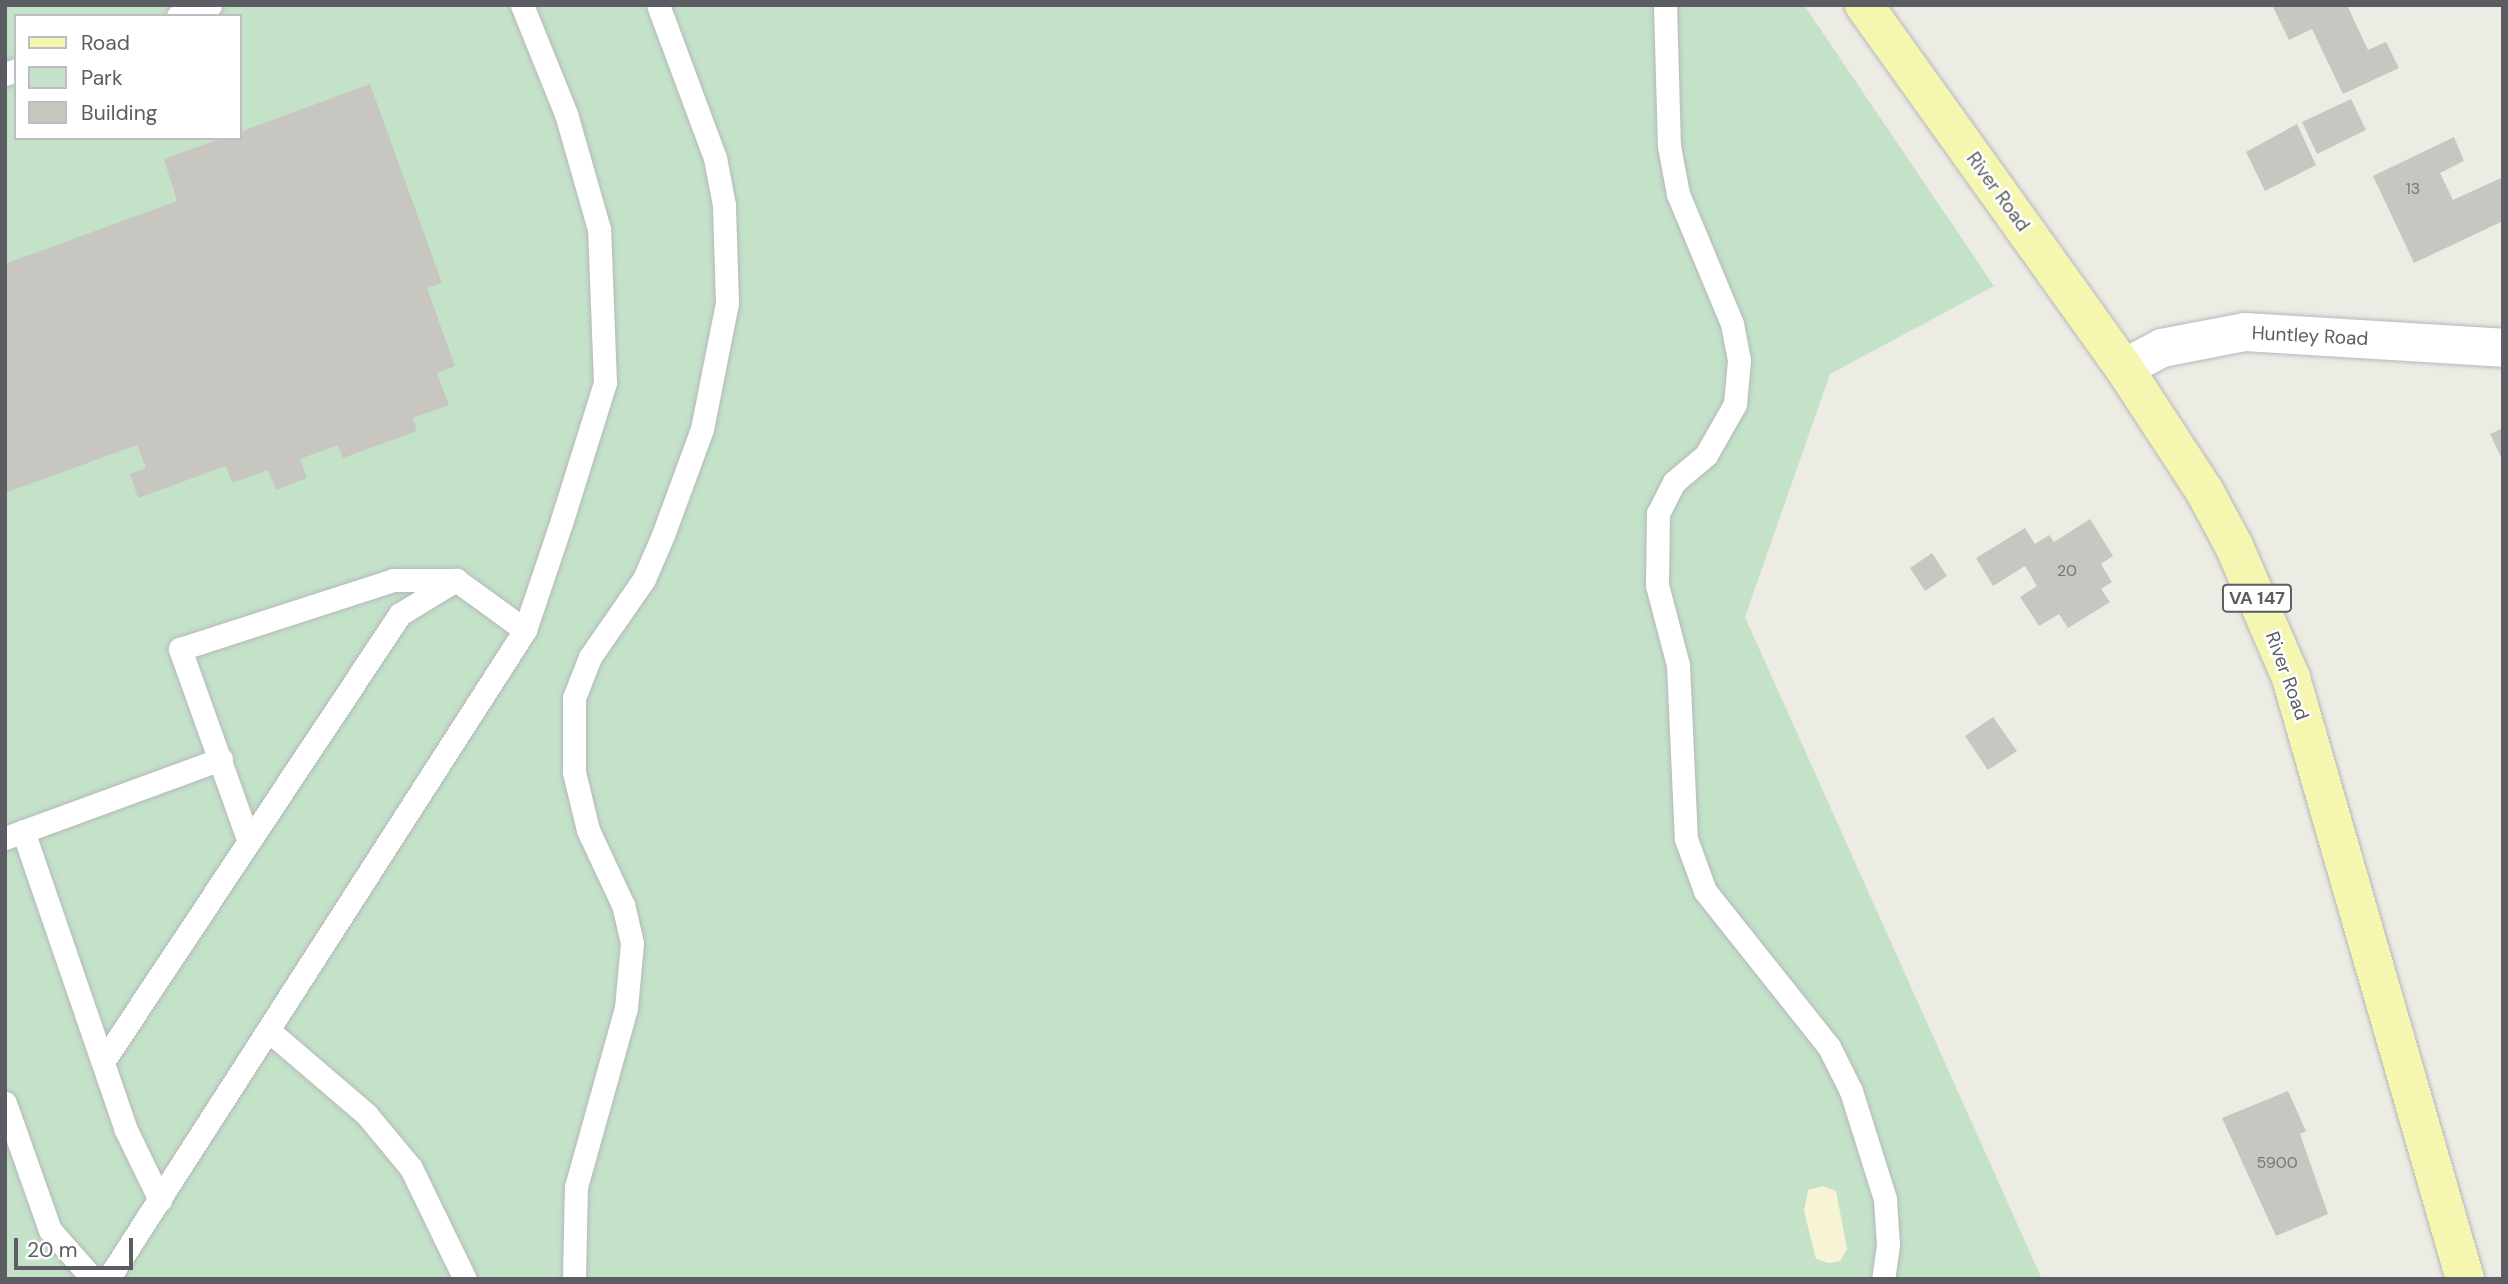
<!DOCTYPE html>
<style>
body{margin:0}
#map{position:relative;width:2508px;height:1284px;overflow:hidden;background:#edece4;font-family:"DM Sans",sans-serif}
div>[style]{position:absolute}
.green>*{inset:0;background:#c3e2c8}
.sand>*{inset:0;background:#f6f4d5}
.building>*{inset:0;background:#c8c6c0}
.roads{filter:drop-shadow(0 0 2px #b6b7bc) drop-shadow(0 0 2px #b6b7bc)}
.lane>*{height:23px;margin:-11.5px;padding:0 11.5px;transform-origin:11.5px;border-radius:11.5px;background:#fff}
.street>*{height:38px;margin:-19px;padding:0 19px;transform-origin:19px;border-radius:19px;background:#fff}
.primary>*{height:38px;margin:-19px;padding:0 19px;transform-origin:19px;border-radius:19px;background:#f5f6af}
span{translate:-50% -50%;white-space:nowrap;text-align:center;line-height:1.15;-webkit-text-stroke:5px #fff;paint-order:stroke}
.number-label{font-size:16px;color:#77777a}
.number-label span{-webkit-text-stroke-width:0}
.shield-label span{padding:2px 5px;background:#fff;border:2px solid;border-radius:5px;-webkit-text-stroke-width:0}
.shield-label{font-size:18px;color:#5c5d62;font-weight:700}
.street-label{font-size:19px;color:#5c5d62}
.frame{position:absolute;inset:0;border:7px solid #5c5d62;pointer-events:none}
.legend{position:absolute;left:14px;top:14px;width:228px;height:126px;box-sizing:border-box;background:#fff;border:2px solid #bebec0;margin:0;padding:9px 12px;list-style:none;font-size:21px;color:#5c5d62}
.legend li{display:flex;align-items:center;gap:14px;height:35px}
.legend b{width:35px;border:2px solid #bebec0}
.scale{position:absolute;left:14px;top:1238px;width:119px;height:32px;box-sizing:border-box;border:4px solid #5c5d62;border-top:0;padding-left:9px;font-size:21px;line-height:24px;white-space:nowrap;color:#5c5d62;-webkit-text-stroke:5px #fff;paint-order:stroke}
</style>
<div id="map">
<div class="green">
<i style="clip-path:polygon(evenodd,5px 5px,1804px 5px,1994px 286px,1830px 374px,1745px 617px,2042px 1279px,5px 1279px,5px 5px,16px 16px,240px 16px,240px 138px,16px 138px,16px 16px)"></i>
</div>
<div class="sand">
<i style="clip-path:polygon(1823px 1186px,1836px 1191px,1847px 1249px,1840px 1261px,1829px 1263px,1816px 1259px,1804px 1211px,1808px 1190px)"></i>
</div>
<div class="building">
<i style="clip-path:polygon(2272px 5px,2347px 5px,2368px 50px,2386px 42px,2399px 68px,2343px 94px,2312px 29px,2289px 40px)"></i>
<i style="clip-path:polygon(370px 84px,442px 283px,427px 288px,455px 366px,437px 373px,449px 405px,413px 418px,417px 431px,343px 458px,338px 445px,300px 459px,307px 478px,276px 490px,268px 470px,232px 483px,226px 466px,138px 498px,130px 474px,146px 468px,137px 445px,5px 493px,5px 264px,177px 201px,164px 159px,222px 138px,240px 138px,240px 132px)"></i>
<i style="clip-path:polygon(2351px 99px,2366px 130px,2317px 154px,2302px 122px)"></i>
<i style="clip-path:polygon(2297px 124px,2316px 165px,2265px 191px,2246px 152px)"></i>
<i style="clip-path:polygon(2454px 137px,2464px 161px,2440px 173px,2453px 200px,2503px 177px,2503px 221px,2414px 263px,2373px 176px)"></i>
<i style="clip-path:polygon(2503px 428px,2503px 461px,2490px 434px)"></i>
<i style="clip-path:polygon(2090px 519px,2113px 556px,2101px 564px,2112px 582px,2101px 589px,2110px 602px,2068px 628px,2059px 614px,2039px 626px,2020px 597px,2037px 586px,2025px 566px,1993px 586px,1976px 558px,2025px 528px,2035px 544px,2049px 535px,2054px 542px)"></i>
<i style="clip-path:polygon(1932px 553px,1947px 576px,1925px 591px,1910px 568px)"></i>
<i style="clip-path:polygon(1993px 717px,2017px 751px,1988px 770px,1965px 736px)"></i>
<i style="clip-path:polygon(2288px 1091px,2306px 1131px,2300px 1134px,2328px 1214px,2276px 1236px,2222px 1118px)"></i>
</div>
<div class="roads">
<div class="lane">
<i style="left:1665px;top:5px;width:141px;rotate:88.4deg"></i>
<i style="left:1669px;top:146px;width:49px;rotate:79.4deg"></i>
<i style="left:1678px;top:194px;width:141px;rotate:67.4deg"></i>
<i style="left:1732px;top:324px;width:37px;rotate:79deg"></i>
<i style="left:1739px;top:360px;width:44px;rotate:95.2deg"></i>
<i style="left:1735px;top:404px;width:59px;rotate:119.6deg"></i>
<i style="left:1706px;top:455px;width:42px;rotate:139.8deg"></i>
<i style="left:1674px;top:482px;width:35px;rotate:117deg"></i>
<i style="left:1658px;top:513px;width:72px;rotate:90.8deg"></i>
<i style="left:1657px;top:585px;width:83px;rotate:75.3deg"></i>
<i style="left:1678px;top:665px;width:174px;rotate:87.4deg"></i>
<i style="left:1686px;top:839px;width:55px;rotate:69.9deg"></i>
<i style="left:1705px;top:891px;width:199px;rotate:51.5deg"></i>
<i style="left:1829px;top:1047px;width:49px;rotate:63.4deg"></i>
<i style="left:1851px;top:1091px;width:113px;rotate:72.5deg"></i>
<i style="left:1885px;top:1199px;width:46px;rotate:86.3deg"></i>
<i style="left:1888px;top:1245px;width:34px;rotate:98deg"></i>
<i style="left:178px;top:16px;width:34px;rotate:-19deg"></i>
<i style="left:5px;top:74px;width:12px;rotate:-20deg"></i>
<i style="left:23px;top:831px;width:316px;rotate:71deg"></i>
<i style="left:126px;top:1130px;width:78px;rotate:64.1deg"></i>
<i style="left:5px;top:838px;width:230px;rotate:-20.1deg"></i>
<i style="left:248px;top:839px;width:202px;rotate:-109.7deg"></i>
<i style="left:180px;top:649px;width:224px;rotate:-17.9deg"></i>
<i style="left:393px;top:580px;width:63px"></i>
<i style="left:456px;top:580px;width:85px;rotate:35.9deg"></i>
<i style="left:268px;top:1030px;width:130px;rotate:40.6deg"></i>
<i style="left:367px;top:1115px;width:69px;rotate:50.3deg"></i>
<i style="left:411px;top:1168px;width:123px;rotate:64.1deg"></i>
<i style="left:104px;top:1060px;width:535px;rotate:-56.43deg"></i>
<i style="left:400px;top:614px;width:66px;rotate:-31.3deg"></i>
<i style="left:5px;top:1103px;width:135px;rotate:70.5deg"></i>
<i style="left:50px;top:1230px;width:65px;rotate:48.7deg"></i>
<i style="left:108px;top:1279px;width:771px;rotate:-57.28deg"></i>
<i style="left:525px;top:630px;width:116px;rotate:-71.4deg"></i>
<i style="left:562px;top:520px;width:144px;rotate:-72.6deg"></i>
<i style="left:605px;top:383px;width:154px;rotate:-92.2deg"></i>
<i style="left:599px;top:229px;width:120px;rotate:-106deg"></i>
<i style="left:566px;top:114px;width:118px;rotate:-112deg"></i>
<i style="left:574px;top:1279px;width:92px;rotate:-88.8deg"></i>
<i style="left:576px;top:1187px;width:186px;rotate:-74.4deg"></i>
<i style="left:626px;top:1008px;width:65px;rotate:-84.7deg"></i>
<i style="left:632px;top:943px;width:39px;rotate:-103deg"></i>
<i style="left:623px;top:905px;width:83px;rotate:-115deg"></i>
<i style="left:588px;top:830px;width:60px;rotate:-103.6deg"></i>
<i style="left:574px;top:772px;width:74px;rotate:-90deg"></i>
<i style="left:574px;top:698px;width:44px;rotate:-68.7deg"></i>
<i style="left:590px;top:657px;width:95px;rotate:-55.3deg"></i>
<i style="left:644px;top:579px;width:48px;rotate:-66.6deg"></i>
<i style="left:663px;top:535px;width:113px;rotate:-69.8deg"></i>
<i style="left:702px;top:429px;width:128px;rotate:-78.8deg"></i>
<i style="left:727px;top:303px;width:98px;rotate:-91.8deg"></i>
<i style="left:724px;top:205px;width:48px;rotate:-100.8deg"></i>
<i style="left:715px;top:158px;width:163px;rotate:-110.4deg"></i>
</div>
<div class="street">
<i style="left:2124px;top:368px;width:43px;rotate:-27.8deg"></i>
<i style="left:2162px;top:348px;width:85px;rotate:-10.9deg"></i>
<i style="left:2245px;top:332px;width:258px;rotate:3.5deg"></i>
</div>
<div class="primary">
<i style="left:1864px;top:5px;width:447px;rotate:54.4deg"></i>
<i style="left:2124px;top:368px;width:148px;rotate:56.8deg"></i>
<i style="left:2205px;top:492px;width:61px;rotate:61.8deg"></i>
<i style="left:2234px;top:546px;width:144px;rotate:66.6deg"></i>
<i style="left:2291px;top:678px;width:626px;rotate:73.85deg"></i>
</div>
</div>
<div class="number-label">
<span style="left:2413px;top:189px">13</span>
<span style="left:2067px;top:571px">20</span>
<span style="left:2277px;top:1163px">5900</span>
</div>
<div class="shield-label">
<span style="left:2257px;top:598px">VA 147</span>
</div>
<div class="street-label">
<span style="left:1998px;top:192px;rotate:54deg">River Road</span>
<span style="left:2310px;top:336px;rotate:3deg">Huntley Road</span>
<span style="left:2287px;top:676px;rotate:70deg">River Road</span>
</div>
<div class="frame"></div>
<ul class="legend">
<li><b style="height:9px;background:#f5f6af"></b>Road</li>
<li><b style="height:19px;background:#c3e2c8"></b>Park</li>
<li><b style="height:19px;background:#c8c6c0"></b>Building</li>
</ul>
<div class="scale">20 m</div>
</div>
